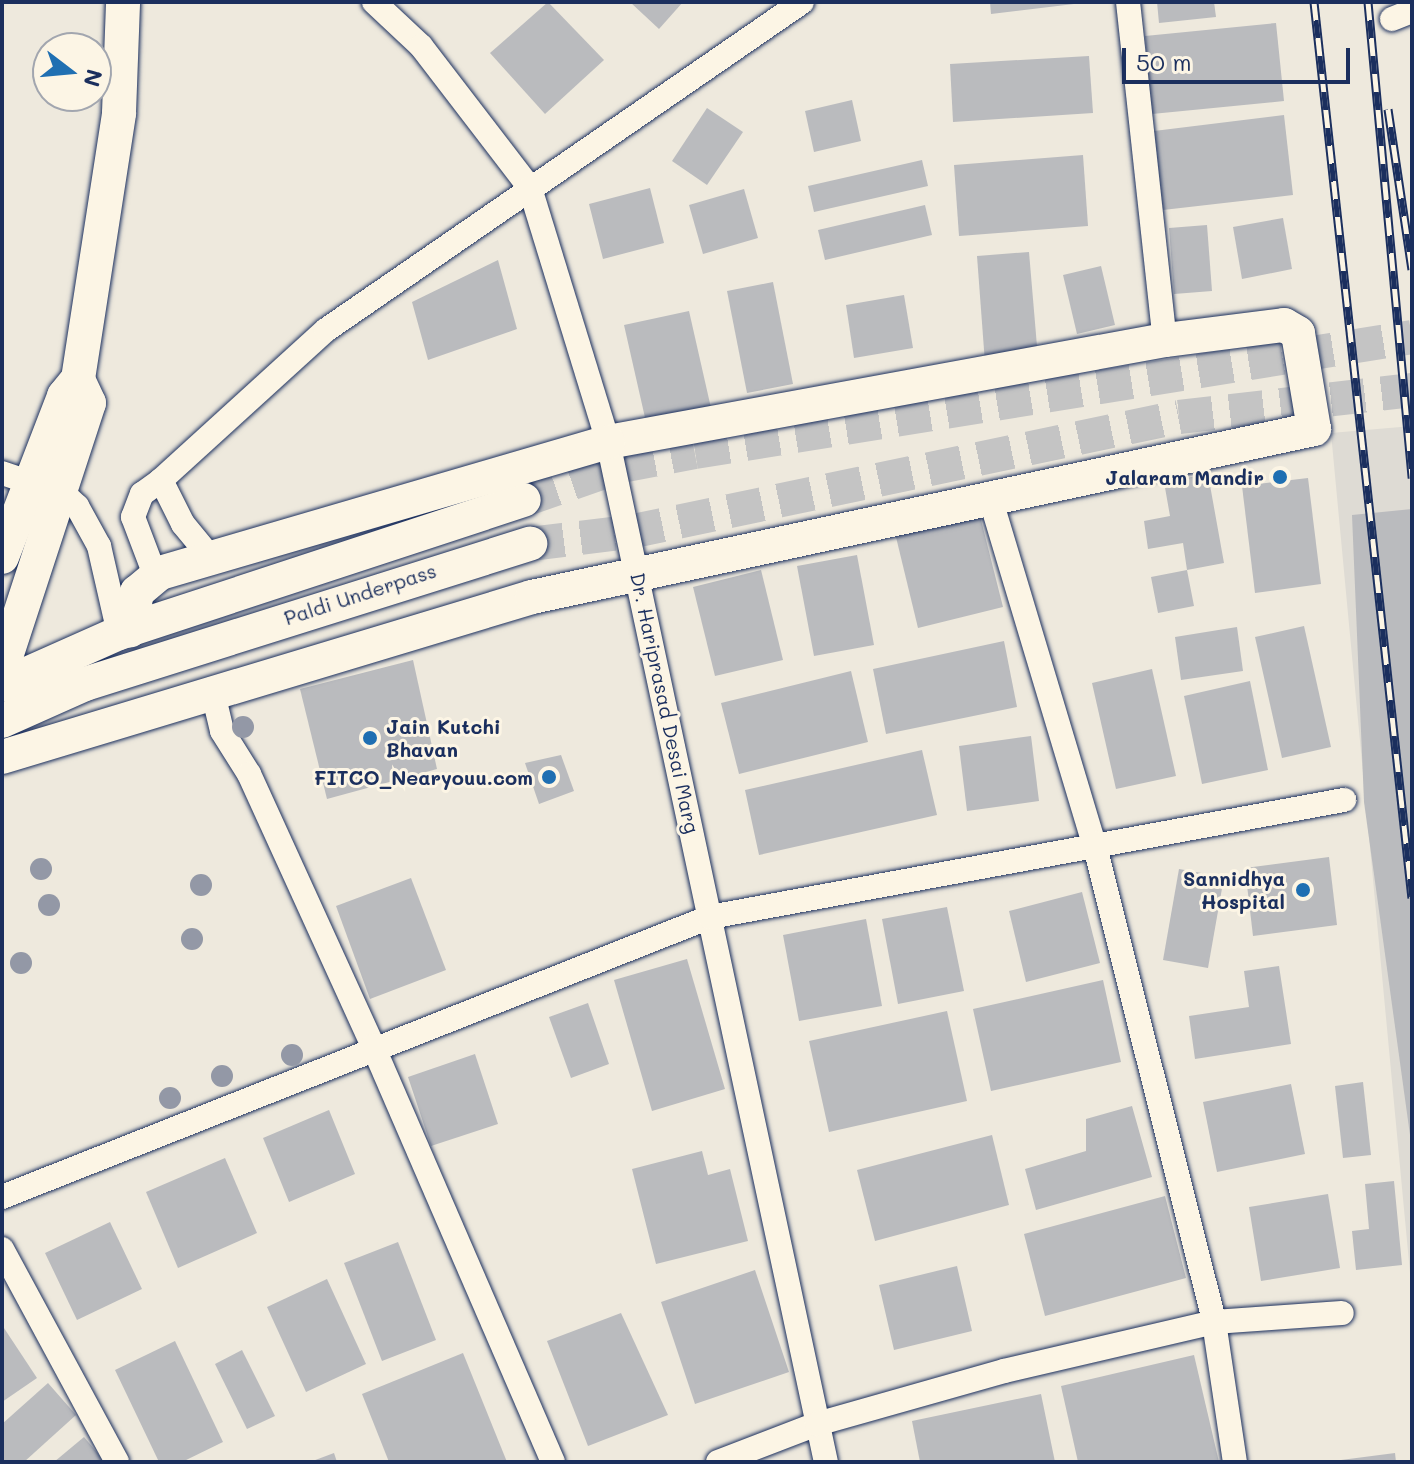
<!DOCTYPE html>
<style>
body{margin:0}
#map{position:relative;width:1414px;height:1464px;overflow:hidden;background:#eee9dd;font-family:Mali,sans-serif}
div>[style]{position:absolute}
.built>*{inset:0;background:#dedbd4}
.building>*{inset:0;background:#babbbe}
.secondary-tunnel>*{height:34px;margin-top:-17px;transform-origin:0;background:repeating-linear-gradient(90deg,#c4c4c4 0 34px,transparent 0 51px)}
.roads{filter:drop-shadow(0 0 2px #1b2f5e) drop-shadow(0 0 2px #1b2f5e)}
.street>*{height:24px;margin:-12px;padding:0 12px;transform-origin:12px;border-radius:12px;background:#fcf5e5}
.secondary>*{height:34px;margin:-17px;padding:0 17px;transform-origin:17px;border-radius:17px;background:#fcf5e5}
.rail>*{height:9px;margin-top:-4.5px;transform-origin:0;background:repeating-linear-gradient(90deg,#fcf5e5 0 18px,#1b2f5e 0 36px);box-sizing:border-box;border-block:2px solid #1b2f5e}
.trees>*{width:22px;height:22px;margin:-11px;border-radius:50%;background:#9398a6}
.dots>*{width:22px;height:22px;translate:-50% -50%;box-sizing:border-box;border:4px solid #fcf5e5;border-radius:50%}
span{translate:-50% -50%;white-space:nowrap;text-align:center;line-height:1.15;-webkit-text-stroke:6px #fcf5e5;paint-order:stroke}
.poi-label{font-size:20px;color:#1b2f5e;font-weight:700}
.right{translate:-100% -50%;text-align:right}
.left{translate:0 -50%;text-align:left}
.street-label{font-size:20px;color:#1b2f5e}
.frame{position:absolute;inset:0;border:4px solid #1b2f5e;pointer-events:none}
.north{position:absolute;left:32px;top:32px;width:80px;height:80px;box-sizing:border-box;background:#fcf5e5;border:2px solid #a2a6af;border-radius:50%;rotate:106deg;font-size:22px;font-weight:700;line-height:32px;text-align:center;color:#1b2f5e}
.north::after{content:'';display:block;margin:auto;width:28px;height:36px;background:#1f6fb2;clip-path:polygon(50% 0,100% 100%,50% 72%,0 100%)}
.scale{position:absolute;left:1122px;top:48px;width:228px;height:36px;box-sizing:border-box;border:4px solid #1b2f5e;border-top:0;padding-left:10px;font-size:24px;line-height:28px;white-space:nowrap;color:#1b2f5e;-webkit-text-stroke:6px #fcf5e5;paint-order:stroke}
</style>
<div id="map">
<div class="built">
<i style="clip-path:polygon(1412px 426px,1412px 1294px,1331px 433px)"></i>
</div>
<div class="building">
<i style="clip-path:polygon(548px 2px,604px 60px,545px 114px,490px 53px)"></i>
<i style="clip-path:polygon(630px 2px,683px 2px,659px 29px)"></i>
<i style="clip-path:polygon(990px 2px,1074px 2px,1074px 4px,991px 14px)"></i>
<i style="clip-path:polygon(1157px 2px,1214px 2px,1216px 17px,1159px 23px)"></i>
<i style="clip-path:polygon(1276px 23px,1284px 101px,1152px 114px,1145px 36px)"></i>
<i style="clip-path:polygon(1089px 56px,1093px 113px,953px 122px,950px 64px)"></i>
<i style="clip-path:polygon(852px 100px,861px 141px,814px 152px,805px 111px)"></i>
<i style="clip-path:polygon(707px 108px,743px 132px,707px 185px,672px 161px)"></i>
<i style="clip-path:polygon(1284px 115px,1293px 195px,1163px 210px,1154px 131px)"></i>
<i style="clip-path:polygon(1083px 155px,1088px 226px,959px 236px,954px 165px)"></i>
<i style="clip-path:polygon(922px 160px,928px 186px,814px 212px,808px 186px)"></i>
<i style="clip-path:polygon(650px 188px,664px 243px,603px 259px,589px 204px)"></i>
<i style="clip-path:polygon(744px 189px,758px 238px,703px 254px,689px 205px)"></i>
<i style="clip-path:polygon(925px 205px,932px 235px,825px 260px,818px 230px)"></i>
<i style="clip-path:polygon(1283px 218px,1292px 269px,1242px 279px,1233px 227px)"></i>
<i style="clip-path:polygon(1207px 225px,1212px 291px,1174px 294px,1169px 228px)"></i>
<i style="clip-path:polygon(1029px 252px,1038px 358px,985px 363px,977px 256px)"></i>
<i style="clip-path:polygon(498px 260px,517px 329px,428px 360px,412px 302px)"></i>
<i style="clip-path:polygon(1101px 266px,1115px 325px,1077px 334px,1063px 275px)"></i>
<i style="clip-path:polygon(773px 282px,793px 384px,747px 393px,727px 291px)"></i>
<i style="clip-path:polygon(904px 295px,913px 348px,854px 358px,846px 305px)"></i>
<i style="clip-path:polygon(689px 311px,711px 408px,646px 422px,624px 325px)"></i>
<i style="clip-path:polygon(1208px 474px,1224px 563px,1187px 570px,1194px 606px,1158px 613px,1151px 577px,1187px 570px,1183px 543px,1148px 549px,1144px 521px,1170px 516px,1164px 482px)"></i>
<i style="clip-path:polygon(1308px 478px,1321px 584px,1255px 593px,1242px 486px)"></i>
<i style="clip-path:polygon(1412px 509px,1412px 1135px,1410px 1135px,1364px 802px,1352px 515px)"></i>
<i style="clip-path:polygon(979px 512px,1003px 607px,918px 628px,895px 533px)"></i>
<i style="clip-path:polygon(857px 555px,874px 645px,814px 656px,797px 566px)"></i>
<i style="clip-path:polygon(761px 570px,783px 660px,715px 676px,693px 587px)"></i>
<i style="clip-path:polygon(1304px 626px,1331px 747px,1282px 758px,1255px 637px)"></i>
<i style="clip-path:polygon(1237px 627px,1243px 671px,1181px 680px,1175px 637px)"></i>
<i style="clip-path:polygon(1004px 641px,1017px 707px,886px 734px,873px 669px)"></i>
<i style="clip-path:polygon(413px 660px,437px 769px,327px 799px,300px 689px)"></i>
<i style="clip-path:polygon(1152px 669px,1176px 776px,1116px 789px,1092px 683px)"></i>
<i style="clip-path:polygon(851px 671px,868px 742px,739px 774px,721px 703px)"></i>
<i style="clip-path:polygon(1250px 681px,1268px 770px,1202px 784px,1184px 696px)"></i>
<i style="clip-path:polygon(1031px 736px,1039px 801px,967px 811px,959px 746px)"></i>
<i style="clip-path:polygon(922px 750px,937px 815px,759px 855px,745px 790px)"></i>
<i style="clip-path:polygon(561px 755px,574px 791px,539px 804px,525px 763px)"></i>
<i style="clip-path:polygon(1329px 857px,1337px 925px,1253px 936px,1245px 868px)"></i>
<i style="clip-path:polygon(1179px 869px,1224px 877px,1208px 968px,1163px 960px)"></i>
<i style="clip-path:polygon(411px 878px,446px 970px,370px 999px,336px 906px)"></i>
<i style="clip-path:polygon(1082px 892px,1100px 963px,1026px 982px,1009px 911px)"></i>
<i style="clip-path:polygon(947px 907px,964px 991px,898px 1004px,882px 919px)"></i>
<i style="clip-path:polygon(866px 919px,882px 1006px,799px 1021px,783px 935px)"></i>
<i style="clip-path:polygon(687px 959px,725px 1089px,652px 1111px,614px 980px)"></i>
<i style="clip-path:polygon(1279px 966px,1291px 1044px,1195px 1059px,1189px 1016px,1249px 1007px,1244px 971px)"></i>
<i style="clip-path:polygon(1103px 980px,1121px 1062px,991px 1091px,973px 1009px)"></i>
<i style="clip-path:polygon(588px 1003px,609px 1064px,571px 1078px,549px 1017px)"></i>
<i style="clip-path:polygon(947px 1011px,967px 1101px,829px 1132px,809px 1041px)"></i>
<i style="clip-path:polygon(475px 1054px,498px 1124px,431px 1146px,408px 1077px)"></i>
<i style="clip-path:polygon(1363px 1082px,1371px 1155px,1343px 1158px,1335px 1086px)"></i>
<i style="clip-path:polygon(1291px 1084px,1305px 1154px,1217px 1172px,1203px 1102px)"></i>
<i style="clip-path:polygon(1132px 1106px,1152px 1177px,1036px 1210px,1025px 1169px,1086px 1151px,1086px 1119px)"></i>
<i style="clip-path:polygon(329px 1110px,355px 1174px,289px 1202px,263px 1138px)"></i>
<i style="clip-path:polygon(992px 1135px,1009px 1205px,875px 1241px,857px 1170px)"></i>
<i style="clip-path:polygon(702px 1151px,708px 1175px,730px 1169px,748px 1241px,656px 1264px,632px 1169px)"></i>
<i style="clip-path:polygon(225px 1158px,257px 1233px,178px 1268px,146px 1192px)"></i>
<i style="clip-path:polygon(1394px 1181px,1402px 1265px,1356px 1270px,1352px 1231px,1369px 1229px,1365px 1184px)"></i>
<i style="clip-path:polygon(1328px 1194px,1340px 1268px,1261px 1281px,1249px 1207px)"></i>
<i style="clip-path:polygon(1165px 1196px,1186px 1278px,1045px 1316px,1024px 1234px)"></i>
<i style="clip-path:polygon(110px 1222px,142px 1289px,77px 1320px,45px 1253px)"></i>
<i style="clip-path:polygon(398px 1242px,436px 1340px,382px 1361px,344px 1263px)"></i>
<i style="clip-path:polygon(957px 1266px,972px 1331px,894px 1350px,879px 1285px)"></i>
<i style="clip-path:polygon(755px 1270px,789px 1372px,695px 1404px,661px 1302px)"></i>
<i style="clip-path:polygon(327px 1279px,366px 1364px,306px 1392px,267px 1307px)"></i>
<i style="clip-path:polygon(621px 1313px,668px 1415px,588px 1446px,547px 1341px)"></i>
<i style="clip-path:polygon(2px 1325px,37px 1378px,2px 1402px)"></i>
<i style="clip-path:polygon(175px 1341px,223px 1442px,182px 1462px,159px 1462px,115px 1370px)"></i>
<i style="clip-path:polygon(242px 1350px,275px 1416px,247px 1429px,215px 1364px)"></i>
<i style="clip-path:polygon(463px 1353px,507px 1462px,389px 1462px,362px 1394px)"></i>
<i style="clip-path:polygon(1194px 1355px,1219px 1462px,1078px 1462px,1061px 1386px)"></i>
<i style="clip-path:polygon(48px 1383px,76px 1415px,24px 1462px,2px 1462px,2px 1424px)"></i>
<i style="clip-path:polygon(1041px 1394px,1055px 1462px,920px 1462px,912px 1421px)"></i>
<i style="clip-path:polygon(84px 1437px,105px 1462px,54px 1462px)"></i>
<i style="clip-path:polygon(334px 1453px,337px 1462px,310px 1462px)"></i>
<i style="clip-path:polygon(1395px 1453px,1396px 1462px,1341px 1462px,1341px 1460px)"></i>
</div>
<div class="secondary-tunnel">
<i style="left:524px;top:500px;width:103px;rotate:-19.3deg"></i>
<i style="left:621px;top:466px;width:75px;rotate:-10.7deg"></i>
<i style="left:695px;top:452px;width:726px;rotate:-9.11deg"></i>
<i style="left:530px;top:544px;width:100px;rotate:-6.9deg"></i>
<i style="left:629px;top:532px;width:562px;rotate:-11.81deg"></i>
<i style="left:1179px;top:417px;width:235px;rotate:-6.6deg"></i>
</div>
<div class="roads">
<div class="street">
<i style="left:374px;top:2px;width:64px;rotate:43.1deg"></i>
<i style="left:421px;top:46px;width:179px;rotate:52.5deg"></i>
<i style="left:530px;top:188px;width:266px;rotate:72.9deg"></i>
<i style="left:608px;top:442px;width:1043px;rotate:77.94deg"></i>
<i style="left:1128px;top:2px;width:340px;rotate:83.8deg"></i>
<i style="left:1392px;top:19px;width:22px;rotate:-22deg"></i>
<i style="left:2px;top:473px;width:65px;rotate:18.7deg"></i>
<i style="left:64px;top:494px;width:18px;rotate:43deg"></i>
<i style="left:77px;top:506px;width:46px;rotate:61.2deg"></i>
<i style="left:99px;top:546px;width:89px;rotate:77.1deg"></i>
<i style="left:161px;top:480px;width:223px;rotate:-42.3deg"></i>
<i style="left:326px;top:330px;width:578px;rotate:-34.57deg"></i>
<i style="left:989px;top:494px;width:364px;rotate:73.3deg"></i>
<i style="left:1094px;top:843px;width:494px;rotate:75.9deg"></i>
<i style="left:1214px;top:1322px;width:142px;rotate:81.5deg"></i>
<i style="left:155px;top:575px;width:62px;rotate:-110.8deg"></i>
<i style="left:133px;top:517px;width:25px;rotate:-69deg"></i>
<i style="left:142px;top:494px;width:24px;rotate:-36deg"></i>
<i style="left:161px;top:480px;width:49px;rotate:63.4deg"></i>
<i style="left:183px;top:524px;width:44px;rotate:50.5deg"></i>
<i style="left:212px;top:689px;width:43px;rotate:76.6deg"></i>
<i style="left:222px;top:731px;width:51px;rotate:57.9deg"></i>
<i style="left:249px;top:774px;width:299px;rotate:65.5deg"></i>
<i style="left:373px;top:1046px;width:453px;rotate:66.6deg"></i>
<i style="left:2px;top:1197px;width:761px;rotate:-21.58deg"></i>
<i style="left:710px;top:917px;width:645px;rotate:-10.46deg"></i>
<i style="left:2px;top:1249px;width:242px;rotate:61.6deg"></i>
<i style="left:718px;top:1462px;width:106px;rotate:-21deg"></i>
<i style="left:817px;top:1424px;width:194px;rotate:-15.8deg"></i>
<i style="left:1004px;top:1371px;width:216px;rotate:-13.1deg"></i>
<i style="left:1214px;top:1322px;width:128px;rotate:-4deg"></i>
</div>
<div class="secondary">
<i style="left:2px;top:557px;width:173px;rotate:-68.9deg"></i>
<i style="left:64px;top:396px;width:22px;rotate:-51deg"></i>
<i style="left:78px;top:379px;width:269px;rotate:-81.2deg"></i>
<i style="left:119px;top:113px;width:111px;rotate:-87.9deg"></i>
<i style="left:2px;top:669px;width:280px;rotate:-71.9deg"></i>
<i style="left:89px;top:403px;width:26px;rotate:-115deg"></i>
<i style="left:2px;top:685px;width:128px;rotate:-24deg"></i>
<i style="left:119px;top:633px;width:426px;rotate:-18.2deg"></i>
<i style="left:2px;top:721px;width:91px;rotate:-24deg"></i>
<i style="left:85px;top:684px;width:467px;rotate:-17.5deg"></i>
<i style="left:2px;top:757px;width:554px;rotate:-16.8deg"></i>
<i style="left:532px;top:597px;width:800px;rotate:-12.12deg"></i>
<i style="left:1314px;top:429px;width:97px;rotate:-99.5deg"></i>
<i style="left:1298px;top:333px;width:16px;rotate:-150deg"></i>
<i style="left:1284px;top:325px;width:120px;rotate:172.8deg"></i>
<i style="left:1165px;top:340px;width:566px;rotate:169.62deg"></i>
<i style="left:608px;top:442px;width:467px;rotate:163.7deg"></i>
<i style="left:160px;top:573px;width:30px;rotate:140deg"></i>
<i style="left:137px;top:592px;width:39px;rotate:100deg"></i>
</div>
</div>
<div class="rail">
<i style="left:1314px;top:2px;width:901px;rotate:83.76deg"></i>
<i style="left:1368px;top:2px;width:478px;rotate:84.7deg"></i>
<i style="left:1388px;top:109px;width:162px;rotate:81.5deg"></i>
</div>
<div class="trees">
<i style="left:243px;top:727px"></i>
<i style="left:41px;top:869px"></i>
<i style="left:201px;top:885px"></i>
<i style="left:49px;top:905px"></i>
<i style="left:192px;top:939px"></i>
<i style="left:21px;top:963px"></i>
<i style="left:292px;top:1055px"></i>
<i style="left:222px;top:1076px"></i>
<i style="left:170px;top:1098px"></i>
</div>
<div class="dots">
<i style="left:1280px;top:477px;background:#1f6fb2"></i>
<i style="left:370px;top:738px;background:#1f6fb2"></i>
<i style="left:549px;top:777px;background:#1f6fb2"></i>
<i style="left:1303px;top:890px;background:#1f6fb2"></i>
</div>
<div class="poi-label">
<span class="right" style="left:1264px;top:477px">Jalaram Mandir</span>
<span class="left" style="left:386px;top:738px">Jain Kutchi<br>Bhavan</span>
<span class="right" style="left:533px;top:777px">FITCO_Nearyouu.com</span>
<span class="right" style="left:1285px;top:890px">Sannidhya<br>Hospital</span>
</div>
<div class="street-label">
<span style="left:360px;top:594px;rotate:-18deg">Paldi Underpass</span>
<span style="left:665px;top:703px;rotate:78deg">Dr. Hariprasad Desai Marg</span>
</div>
<div class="frame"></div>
<div class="north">N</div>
<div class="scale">50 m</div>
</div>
